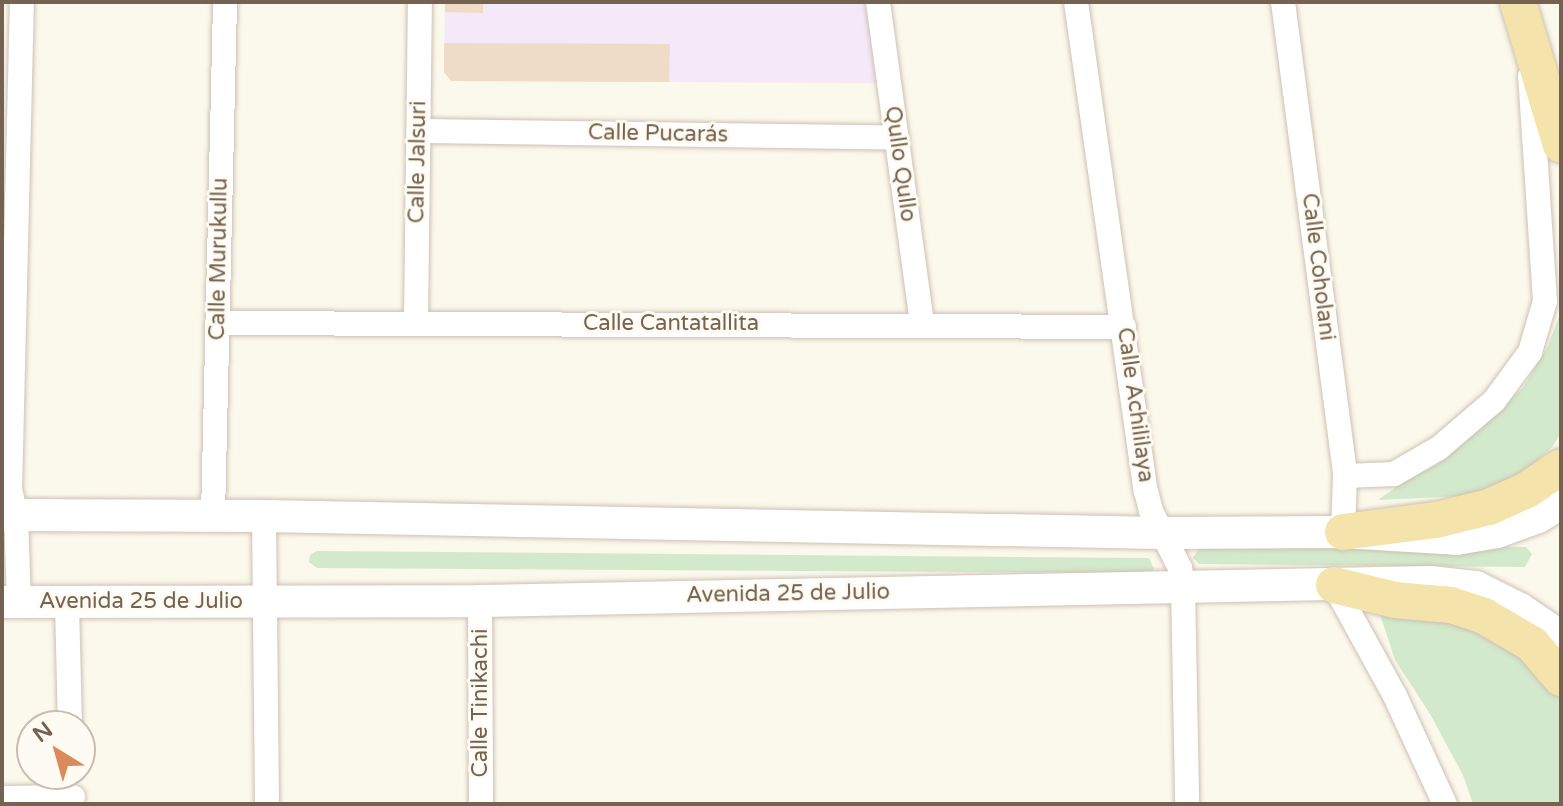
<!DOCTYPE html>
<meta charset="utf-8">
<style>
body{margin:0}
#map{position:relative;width:1563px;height:806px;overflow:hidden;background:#fbf8ec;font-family:"Varela Round",sans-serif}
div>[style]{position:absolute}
.education>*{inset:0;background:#f5e8f8}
.green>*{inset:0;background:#d3e9cb}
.building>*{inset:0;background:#efdcc6}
.roads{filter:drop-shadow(0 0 2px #cdc1b2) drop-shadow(0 0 2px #cdc1b2)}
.minor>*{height:24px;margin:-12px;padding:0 12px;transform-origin:12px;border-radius:12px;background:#fff}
.secondary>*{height:32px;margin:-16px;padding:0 16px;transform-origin:16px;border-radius:16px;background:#fff}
.primary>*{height:36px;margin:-18px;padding:0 18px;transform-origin:18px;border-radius:18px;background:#f4e3aa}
span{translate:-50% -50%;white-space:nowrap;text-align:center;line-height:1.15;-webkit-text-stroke:6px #fefbf2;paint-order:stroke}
.street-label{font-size:22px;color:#756250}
.frame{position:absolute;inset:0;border:4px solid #756250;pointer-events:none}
.north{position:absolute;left:16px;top:710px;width:80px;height:80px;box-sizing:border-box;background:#fefbf2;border:2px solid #c7beb1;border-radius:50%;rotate:323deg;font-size:22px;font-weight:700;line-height:32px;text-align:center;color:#756250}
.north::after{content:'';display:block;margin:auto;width:28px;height:36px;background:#db8a5c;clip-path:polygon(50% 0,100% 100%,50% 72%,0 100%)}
</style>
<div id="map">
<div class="education">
<i style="clip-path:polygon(445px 2px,882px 2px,880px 83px,451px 81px,444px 72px)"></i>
</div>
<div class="green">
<i style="clip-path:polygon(1560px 232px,1561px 235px,1561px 433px,1552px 447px,1521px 475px,1483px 495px,1378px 500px,1499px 412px,1524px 386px,1548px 346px,1561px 311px)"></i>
<i style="clip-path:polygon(1201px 545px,1526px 547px,1532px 554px,1525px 567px,1199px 564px,1193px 558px)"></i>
<i style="clip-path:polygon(317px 551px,1149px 558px,1154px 569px,1150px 573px,317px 568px,309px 562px,310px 555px)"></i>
<i style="clip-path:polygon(1378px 608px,1478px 618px,1561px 695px,1561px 804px,1473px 804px,1463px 775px,1430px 714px,1395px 660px)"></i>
</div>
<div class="building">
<i style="clip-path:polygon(445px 2px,483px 2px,483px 13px,445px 12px)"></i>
<i style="clip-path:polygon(444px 43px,670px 44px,669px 82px,451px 81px,444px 72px)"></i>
</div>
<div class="roads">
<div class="minor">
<i style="left:878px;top:2px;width:326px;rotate:82.2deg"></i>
<i style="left:1076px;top:2px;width:494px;rotate:81.9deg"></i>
<i style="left:1146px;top:491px;width:21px;rotate:76deg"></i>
<i style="left:1151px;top:511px;width:64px;rotate:63deg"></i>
<i style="left:1180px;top:568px;width:18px;rotate:81deg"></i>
<i style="left:1183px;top:586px;width:218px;rotate:88.9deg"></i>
<i style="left:1283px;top:2px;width:478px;rotate:82.5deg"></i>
<i style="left:1345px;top:476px;width:56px;rotate:92deg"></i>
<i style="left:419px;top:131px;width:478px;rotate:0.8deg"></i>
<i style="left:416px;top:322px;width:320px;rotate:-89.3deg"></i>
<i style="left:217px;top:323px;width:907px;rotate:0.25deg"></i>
<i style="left:1345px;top:476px;width:49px;rotate:-2.3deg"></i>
<i style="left:1394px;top:474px;width:52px;rotate:-30deg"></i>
<i style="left:1439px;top:448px;width:72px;rotate:-40.5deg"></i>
<i style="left:1494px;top:401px;width:61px;rotate:-53.7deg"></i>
<i style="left:1530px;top:352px;width:53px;rotate:-73.6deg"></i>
<i style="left:1545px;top:301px;width:225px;rotate:-93.8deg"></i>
<i style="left:213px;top:516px;width:514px;rotate:-88.66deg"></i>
<i style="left:264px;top:516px;width:288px;rotate:89.4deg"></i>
<i style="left:1334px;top:585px;width:127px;rotate:61.2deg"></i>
<i style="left:1395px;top:696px;width:119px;rotate:65.2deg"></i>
<i style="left:480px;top:601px;width:203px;rotate:89.7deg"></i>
<i style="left:19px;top:602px;width:87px;rotate:-92deg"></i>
<i style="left:16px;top:515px;width:26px;rotate:-103deg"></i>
<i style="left:10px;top:490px;width:488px;rotate:-88.6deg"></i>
<i style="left:67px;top:604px;width:122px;rotate:88.6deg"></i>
<i style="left:2px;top:798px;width:71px;rotate:-0.8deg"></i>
</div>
<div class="secondary">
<i style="left:2px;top:515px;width:262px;rotate:0.2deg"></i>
<i style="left:264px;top:516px;width:897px;rotate:1.09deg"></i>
<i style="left:1161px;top:533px;width:182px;rotate:-0.3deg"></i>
<i style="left:1343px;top:532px;width:113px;rotate:3.5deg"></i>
<i style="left:1456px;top:539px;width:42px;rotate:-9.7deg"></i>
<i style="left:1497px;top:532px;width:44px;rotate:-20.1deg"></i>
<i style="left:1538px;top:517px;width:27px;rotate:-31deg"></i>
<i style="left:2px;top:602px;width:478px;rotate:-0.1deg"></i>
<i style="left:480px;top:601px;width:950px;rotate:-1.15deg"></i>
<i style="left:1430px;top:582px;width:46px;rotate:6.2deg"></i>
<i style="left:1476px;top:587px;width:49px;rotate:26.6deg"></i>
<i style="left:1520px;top:609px;width:50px;rotate:34.3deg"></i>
</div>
<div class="primary">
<i style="left:1518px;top:2px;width:149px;rotate:73.3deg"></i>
<i style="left:1343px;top:532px;width:94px;rotate:-7.4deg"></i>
<i style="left:1436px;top:520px;width:55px;rotate:-13.8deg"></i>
<i style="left:1489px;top:507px;width:42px;rotate:-24.1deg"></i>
<i style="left:1527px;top:490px;width:41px;rotate:-34.1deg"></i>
<i style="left:1334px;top:585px;width:63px;rotate:13.8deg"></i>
<i style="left:1395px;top:600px;width:56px;rotate:5.1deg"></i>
<i style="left:1451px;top:605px;width:35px;rotate:18deg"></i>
<i style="left:1484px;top:616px;width:56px;rotate:30.3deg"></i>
<i style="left:1532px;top:644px;width:45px;rotate:49.5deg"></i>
</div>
</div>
<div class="street-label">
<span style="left:658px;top:134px;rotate:1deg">Calle Pucarás</span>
<span style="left:418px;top:162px;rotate:-89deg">Calle Jalsuri</span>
<span style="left:900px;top:164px;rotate:82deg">Qullo Qullo</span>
<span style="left:219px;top:259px;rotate:-89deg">Calle Murukullu</span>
<span style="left:1318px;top:267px;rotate:83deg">Calle Coholani</span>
<span style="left:671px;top:324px">Calle Cantatallita</span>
<span style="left:1135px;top:405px;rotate:82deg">Calle Achililaya</span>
<span style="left:788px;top:594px;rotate:-1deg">Avenida 25 de Julio</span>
<span style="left:141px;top:602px">Avenida 25 de Julio</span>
<span style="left:481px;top:703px;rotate:-90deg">Calle Tinikachi</span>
</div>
<div class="frame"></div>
<div class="north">N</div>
</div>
